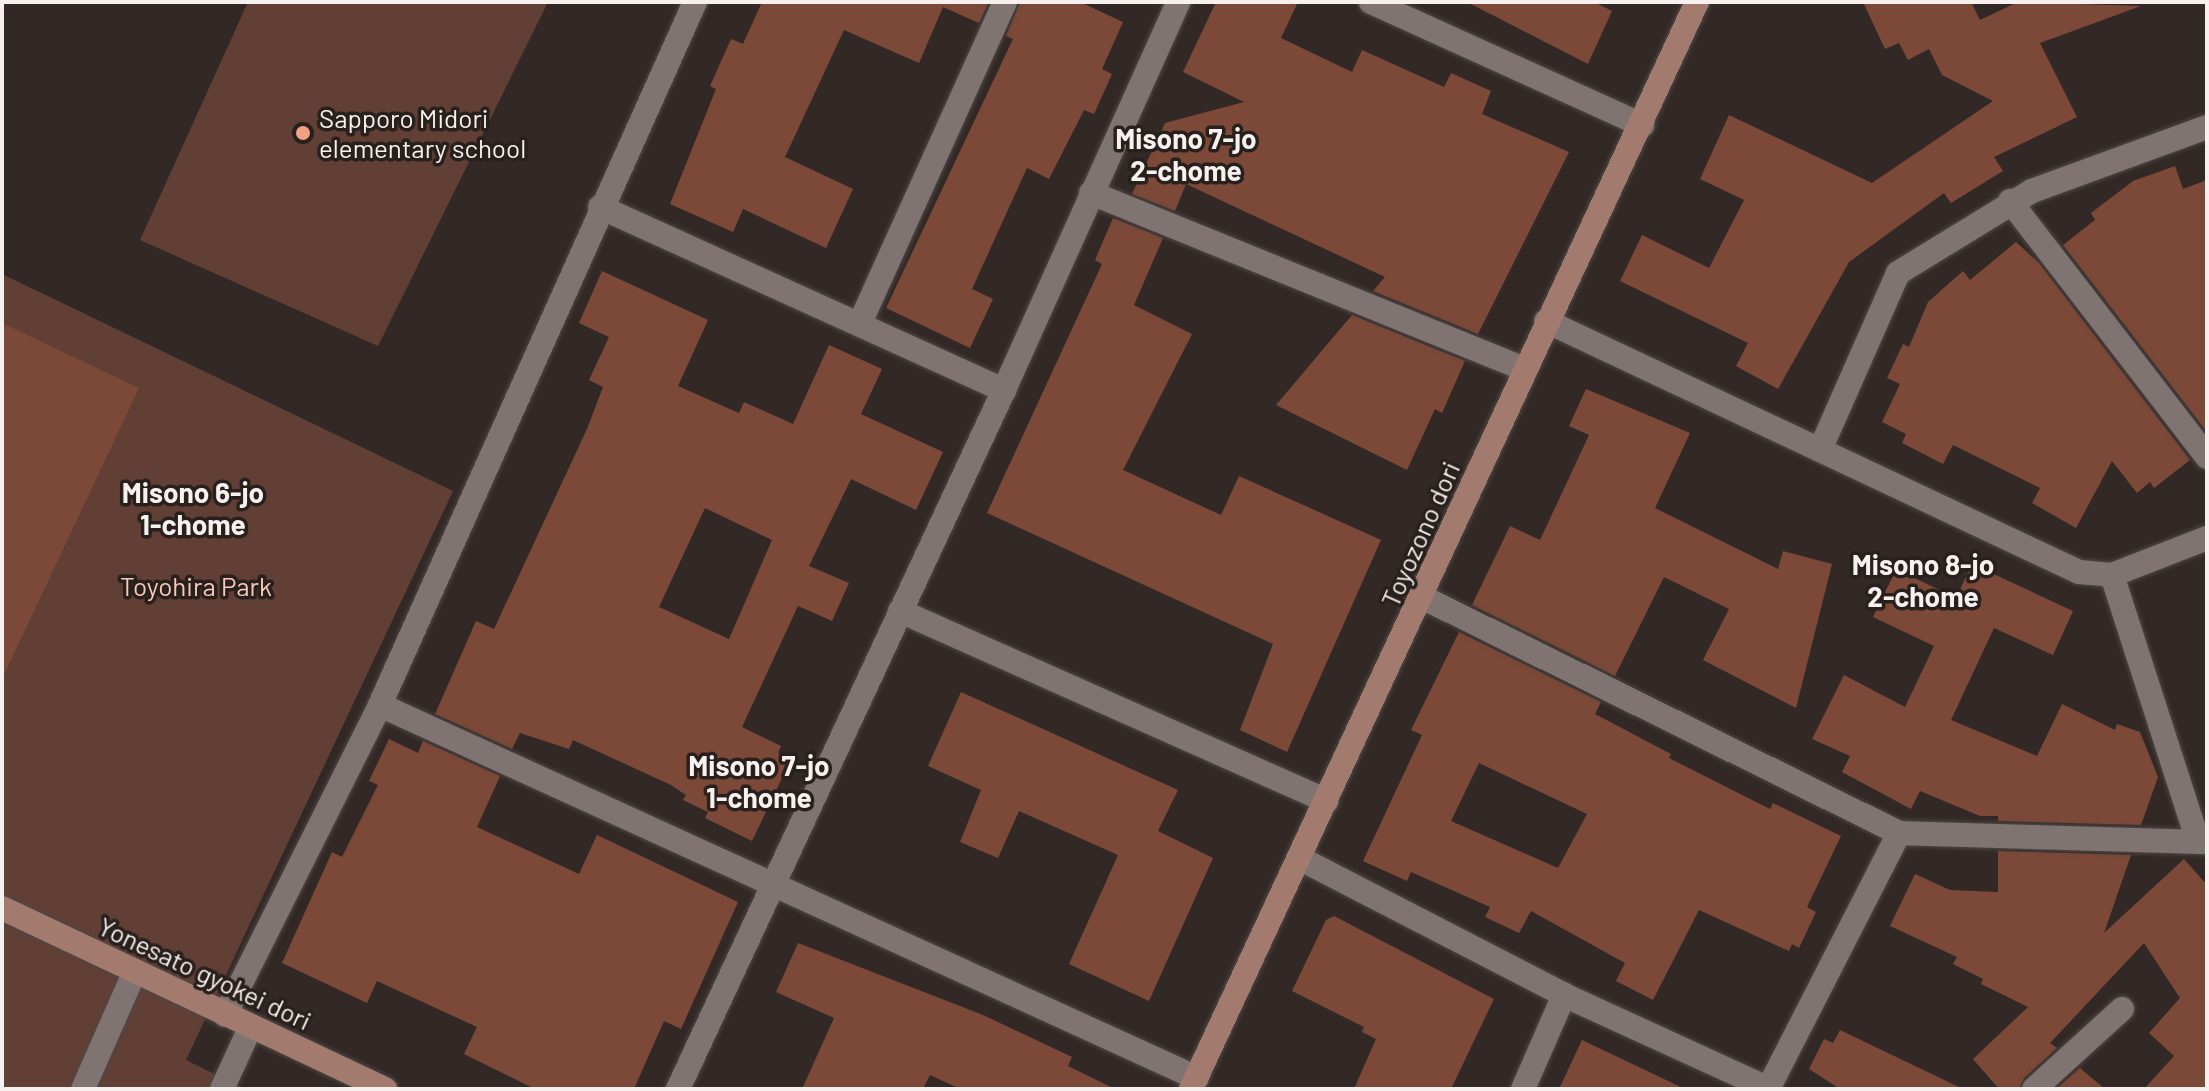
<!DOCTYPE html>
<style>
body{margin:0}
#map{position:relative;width:2209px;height:1091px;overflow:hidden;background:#322926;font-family:Barlow,sans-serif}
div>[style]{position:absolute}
.green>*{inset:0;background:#623f34}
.building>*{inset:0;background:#7c4938}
.roads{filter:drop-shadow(0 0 2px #4f4745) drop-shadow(0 0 2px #4f4745)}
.lane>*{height:24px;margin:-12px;padding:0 12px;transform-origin:12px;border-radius:12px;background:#7f7471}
.street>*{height:24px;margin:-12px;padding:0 12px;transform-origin:12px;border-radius:12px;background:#7f7471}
.secondary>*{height:24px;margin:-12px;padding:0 12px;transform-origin:12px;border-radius:12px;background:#a27b6e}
.dots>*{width:22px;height:22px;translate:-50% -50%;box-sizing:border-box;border:4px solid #28201d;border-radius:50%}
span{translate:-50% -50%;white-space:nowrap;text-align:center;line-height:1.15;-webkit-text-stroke:7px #28201d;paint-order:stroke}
.poi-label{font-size:26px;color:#f6f0ee}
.left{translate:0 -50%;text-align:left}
.street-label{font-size:26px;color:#f6f0ee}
.park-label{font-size:26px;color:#fcc9b8}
.neighbourhood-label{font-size:28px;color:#f6f0ee;font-weight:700}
.frame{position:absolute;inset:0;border:4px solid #f6f0ee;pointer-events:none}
</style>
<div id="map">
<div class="green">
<i style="clip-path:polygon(248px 2px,548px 2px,378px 346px,140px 240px)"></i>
<i style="clip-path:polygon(2px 274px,453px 491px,186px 1060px,245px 1089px,2px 1089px)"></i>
</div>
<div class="building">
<i style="clip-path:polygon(762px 2px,989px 2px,979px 23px,943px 7px,919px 63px,844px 30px,785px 157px,853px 189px,826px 248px,743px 209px,733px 232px,670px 204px,716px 89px,710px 86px,731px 39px,743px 44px)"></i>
<i style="clip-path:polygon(1020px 2px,1080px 2px,1123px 22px,1102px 69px,1112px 74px,1094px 114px,1084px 110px,1049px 179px,1027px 168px,972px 289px,993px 299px,970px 348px,886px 308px,1013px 39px,1006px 36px)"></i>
<i style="clip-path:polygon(1216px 2px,1298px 2px,1281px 38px,1352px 72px,1362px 50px,1444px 87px,1451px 73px,1491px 91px,1482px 114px,1569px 152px,1478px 334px,1373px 291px,1385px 277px,1186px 184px,1175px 211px,1132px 194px,1165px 123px,1244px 102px,1183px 72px)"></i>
<i style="clip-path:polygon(1467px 2px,1594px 2px,1612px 11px,1588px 64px)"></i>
<i style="clip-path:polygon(1863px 2px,1971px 2px,1980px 20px,2018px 2px,2141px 6px,2040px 43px,2077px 117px,1994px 157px,2003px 171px,1951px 203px,1944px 193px,1849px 262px,1778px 389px,1736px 366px,1748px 343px,1620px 281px,1642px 235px,1709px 268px,1744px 200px,1700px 179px,1729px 115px,1872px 183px,1993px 101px,1942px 75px,1929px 49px,1908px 60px,1899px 43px,1885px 49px)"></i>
<i style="clip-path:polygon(2175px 166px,2183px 189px,2207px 180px,2207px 432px,2063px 245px,2095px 220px,2091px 213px,2133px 181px)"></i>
<i style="clip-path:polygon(1113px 218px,1163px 238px,1134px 305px,1192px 334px,1123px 470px,1221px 515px,1239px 476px,1381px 540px,1287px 752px,1240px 730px,1273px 644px,987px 513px,1102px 264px,1095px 260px)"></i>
<i style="clip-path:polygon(2016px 242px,2039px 263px,2190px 460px,2154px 488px,2150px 482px,2137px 493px,2112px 461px,2076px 528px,2032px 503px,2040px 488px,1953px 445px,1943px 464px,1902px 443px,1906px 434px,1882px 422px,1900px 384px,1887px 378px,1903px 344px,1909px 347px,1928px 302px,1963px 271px,1970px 280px)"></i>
<i style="clip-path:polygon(evenodd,602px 271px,708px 320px,678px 386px,739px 413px,744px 402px,793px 424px,829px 345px,882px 369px,861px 414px,943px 452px,916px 510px,851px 479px,809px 566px,849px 583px,832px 621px,798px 606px,742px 727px,781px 746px,778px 753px,791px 759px,752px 841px,705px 818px,708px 812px,683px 800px,686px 795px,671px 785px,573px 740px,569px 749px,520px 733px,512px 749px,435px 714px,476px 621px,494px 629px,587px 429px,603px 387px,589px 380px,609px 337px,579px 323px,602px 271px,705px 508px,772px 540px,729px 639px,659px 607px,705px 508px)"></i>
<i style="clip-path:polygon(1352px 315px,1465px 361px,1442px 413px,1435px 409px,1407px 470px,1276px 405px)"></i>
<i style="clip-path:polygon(2px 323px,139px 388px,2px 679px)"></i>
<i style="clip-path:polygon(1586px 389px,1690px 433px,1655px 508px,1778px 569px,1783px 551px,1832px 564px,1796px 708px,1703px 660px,1729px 609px,1664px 577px,1615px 676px,1472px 605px,1510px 526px,1540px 540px,1589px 435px,1569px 426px)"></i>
<i style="clip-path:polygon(1972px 564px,2073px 611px,2053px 655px,1994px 628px,1951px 720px,2037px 756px,2062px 704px,2115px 730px,2117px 724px,2140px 732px,2158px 777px,2141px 825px,1998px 821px,1998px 816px,1980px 816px,1920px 791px,1911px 809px,1842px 772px,1850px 756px,1812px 739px,1844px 675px,1905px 707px,1934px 646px,1873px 617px,1894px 574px,1900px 577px,1902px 572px,1956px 598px)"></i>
<i style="clip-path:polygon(evenodd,1459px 632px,1601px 702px,1595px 714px,1671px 754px,1669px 758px,1770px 809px,1773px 803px,1841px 836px,1807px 907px,1816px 912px,1799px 948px,1792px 944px,1789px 951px,1699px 910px,1653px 1000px,1616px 981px,1625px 963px,1531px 911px,1519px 933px,1485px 917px,1490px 907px,1411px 872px,1407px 881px,1363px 861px,1422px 735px,1411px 730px,1459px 632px,1479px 763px,1587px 814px,1558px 868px,1451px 821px,1479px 763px)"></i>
<i style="clip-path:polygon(961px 692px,1178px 790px,1158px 831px,1213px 858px,1149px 1001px,1069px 964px,1118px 855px,1019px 811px,998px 858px,960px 842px,981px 790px,928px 766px)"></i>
<i style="clip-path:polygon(389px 739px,418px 753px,423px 741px,500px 776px,477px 827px,579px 874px,597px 835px,738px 902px,681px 1029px,664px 1021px,634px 1089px,535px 1089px,464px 1054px,477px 1027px,377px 981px,367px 1003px,282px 963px,332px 852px,342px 857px,378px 785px,369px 781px)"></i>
<i style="clip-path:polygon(1998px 851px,2131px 855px,2104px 933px,2184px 859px,2207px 885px,2207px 1089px,2144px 1089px,2174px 1056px,2149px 1033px,2180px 998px,2144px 943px,2050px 1043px,2057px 1048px,2024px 1078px,2019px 1089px,1999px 1089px,1973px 1059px,2028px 1007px,1981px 984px,1983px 979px,1953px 964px,1957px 957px,1890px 926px,1915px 874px,1950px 890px,1998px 892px)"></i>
<i style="clip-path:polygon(1334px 916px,1494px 999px,1451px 1089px,1354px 1089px,1376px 1039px,1362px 1032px,1364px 1027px,1292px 991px,1326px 920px)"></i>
<i style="clip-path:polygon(798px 943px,983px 1015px,1072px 1057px,1068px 1066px,1115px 1089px,960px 1089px,930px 1075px,923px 1089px,802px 1089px,834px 1018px,776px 992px)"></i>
<i style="clip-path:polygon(1840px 1030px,1963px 1089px,1840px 1089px,1809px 1069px,1824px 1039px,1833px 1043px)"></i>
<i style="clip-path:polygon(1582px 1040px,1685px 1089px,1559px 1089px)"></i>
<i style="clip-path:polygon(2080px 1068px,2105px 1089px,2056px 1089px)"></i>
</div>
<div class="roads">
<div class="lane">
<i style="left:83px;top:1089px;width:129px;rotate:-66.2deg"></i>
<i style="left:222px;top:1089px;width:69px;rotate:-65.3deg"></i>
<i style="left:2034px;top:1089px;width:119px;rotate:-42.3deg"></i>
</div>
<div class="street">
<i style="left:695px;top:2px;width:770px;rotate:114.14deg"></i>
<i style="left:380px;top:705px;width:898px;rotate:24.54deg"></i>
<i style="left:1371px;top:2px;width:298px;rotate:24.4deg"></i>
<i style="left:1091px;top:193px;width:468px;rotate:22.1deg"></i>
<i style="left:2010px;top:201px;width:323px;rotate:52.4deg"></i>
<i style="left:600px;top:207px;width:444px;rotate:24.4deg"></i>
<i style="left:1546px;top:321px;width:589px;rotate:25.22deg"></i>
<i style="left:2079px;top:572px;width:33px;rotate:5deg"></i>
<i style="left:2112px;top:575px;width:102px;rotate:-21.3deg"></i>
<i style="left:860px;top:323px;width:352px;rotate:-65.7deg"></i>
<i style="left:1820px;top:450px;width:193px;rotate:-66.2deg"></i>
<i style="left:1898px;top:273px;width:157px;rotate:-31.5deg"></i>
<i style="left:2032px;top:191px;width:186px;rotate:-20.1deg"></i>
<i style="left:2112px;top:575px;width:280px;rotate:72.1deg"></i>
<i style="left:1422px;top:597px;width:532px;rotate:26.32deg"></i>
<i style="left:900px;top:611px;width:467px;rotate:24deg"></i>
<i style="left:1301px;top:859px;width:296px;rotate:27.3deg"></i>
<i style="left:1564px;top:995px;width:226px;rotate:24.6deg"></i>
<i style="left:225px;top:1015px;width:347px;rotate:-63.4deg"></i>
<i style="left:678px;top:1089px;width:771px;rotate:-65deg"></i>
<i style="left:1004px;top:390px;width:425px;rotate:-65.8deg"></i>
<i style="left:1523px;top:1089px;width:103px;rotate:-66.4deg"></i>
<i style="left:1768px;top:1089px;width:288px;rotate:-62.9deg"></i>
<i style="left:1899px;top:833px;width:308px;rotate:1.7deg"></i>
</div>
<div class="secondary">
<i style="left:2px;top:908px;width:424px;rotate:25.3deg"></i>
<i style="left:1191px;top:1089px;width:1199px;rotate:-65.04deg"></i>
</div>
</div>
<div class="dots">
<i style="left:303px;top:133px;background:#f39f83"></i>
</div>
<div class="poi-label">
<span class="left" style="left:319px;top:133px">Sapporo Midori<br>elementary school</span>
</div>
<div class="street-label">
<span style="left:1420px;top:534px;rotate:-66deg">Toyozono dori</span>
<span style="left:205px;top:973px;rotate:25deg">Yonesato gyokei dori</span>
</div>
<div class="park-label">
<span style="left:196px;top:586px">Toyohira Park</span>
</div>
<div class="neighbourhood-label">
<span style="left:1186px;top:154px">Misono 7-jo<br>2-chome</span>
<span style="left:193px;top:508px">Misono 6-jo<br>1-chome</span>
<span style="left:1923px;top:580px">Misono 8-jo<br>2-chome</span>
<span style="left:759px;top:781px">Misono 7-jo<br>1-chome</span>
</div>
<div class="frame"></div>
</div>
